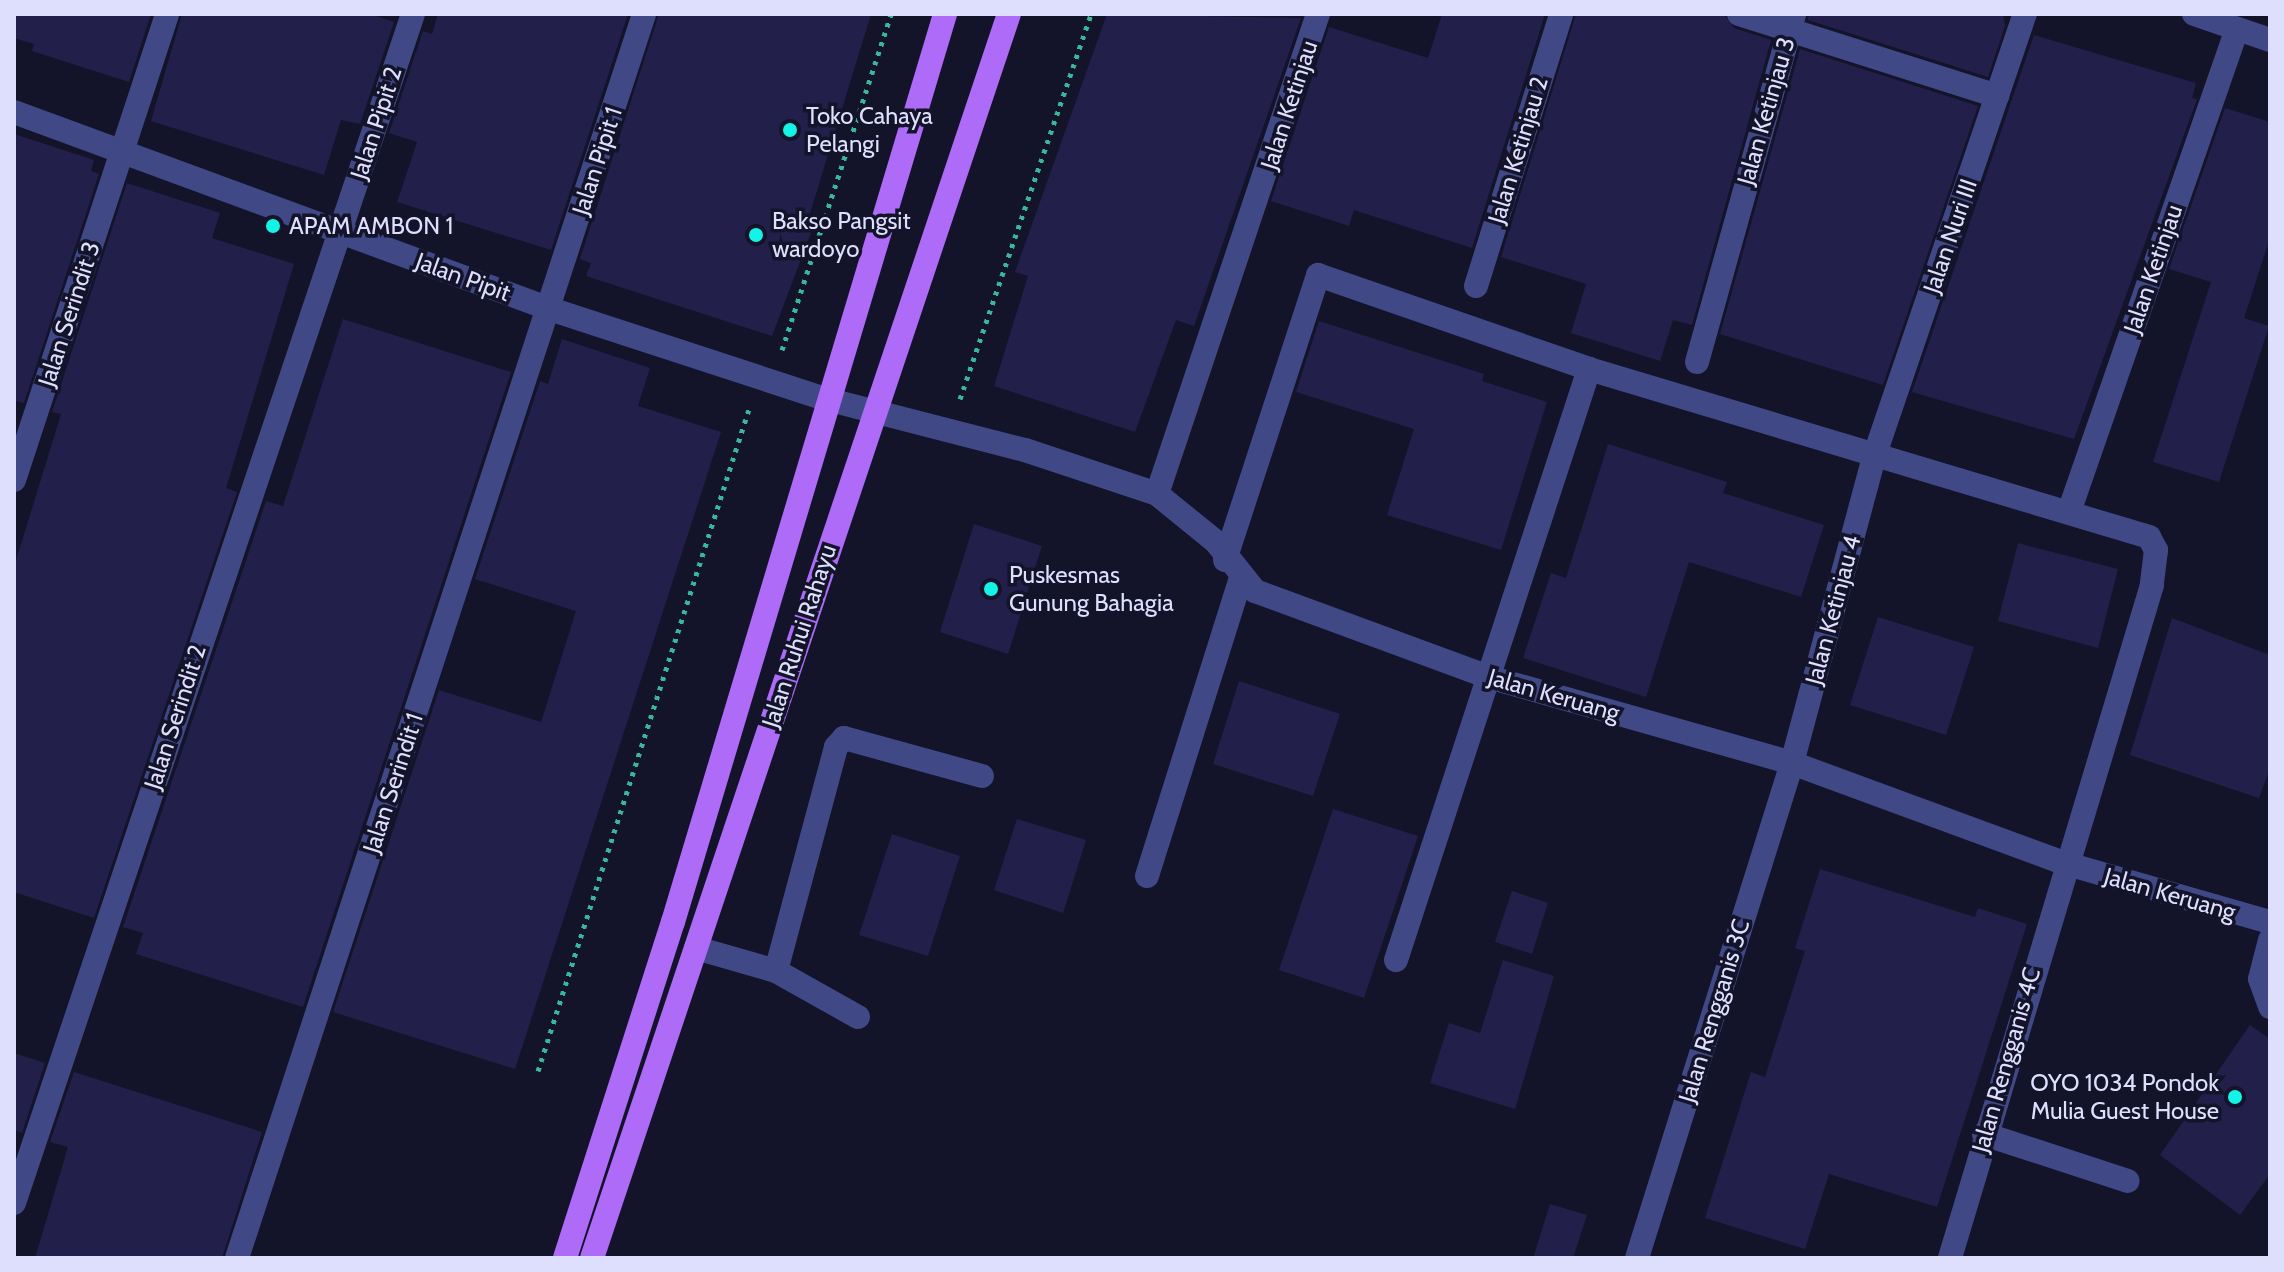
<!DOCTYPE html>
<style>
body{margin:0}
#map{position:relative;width:2284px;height:1272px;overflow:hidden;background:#13132a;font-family:Cabin,sans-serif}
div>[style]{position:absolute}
.building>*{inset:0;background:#22204a}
.path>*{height:5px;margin-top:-2.5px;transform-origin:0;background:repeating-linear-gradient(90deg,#38b79b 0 4px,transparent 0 10px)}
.minor>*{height:24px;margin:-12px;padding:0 12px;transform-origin:12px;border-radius:12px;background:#404986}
.major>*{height:24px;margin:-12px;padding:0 12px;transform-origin:12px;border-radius:12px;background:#ad6bf7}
.dots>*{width:22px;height:22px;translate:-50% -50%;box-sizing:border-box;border:4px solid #13132a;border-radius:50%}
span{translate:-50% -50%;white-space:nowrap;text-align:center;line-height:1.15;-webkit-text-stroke:7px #13132a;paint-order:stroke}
.street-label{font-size:24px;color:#dedffd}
.poi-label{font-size:24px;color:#dedffd}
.left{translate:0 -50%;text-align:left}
.right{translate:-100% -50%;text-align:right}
.frame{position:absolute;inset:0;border:16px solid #dedffd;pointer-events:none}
</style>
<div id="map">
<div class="building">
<i style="clip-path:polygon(14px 14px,151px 14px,129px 82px,32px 51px,34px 44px,14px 38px)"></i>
<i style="clip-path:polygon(182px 14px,370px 14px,394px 22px,360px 124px,341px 120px,324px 175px,151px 121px)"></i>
<i style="clip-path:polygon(438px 14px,628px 14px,551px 250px,397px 202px,417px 142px,389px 133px,423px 31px,432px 34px)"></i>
<i style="clip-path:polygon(659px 14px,871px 14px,808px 220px,815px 222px,772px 336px,586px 276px,591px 263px,580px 259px)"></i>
<i style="clip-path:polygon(1107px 14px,1301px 18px,1194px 326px,1176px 320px,1135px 432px,994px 386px,1028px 276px,1015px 272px)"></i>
<i style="clip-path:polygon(1442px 14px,1545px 14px,1472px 248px,1354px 210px,1349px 226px,1271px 201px,1329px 27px,1428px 58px)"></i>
<i style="clip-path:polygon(1576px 14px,1724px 14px,1734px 28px,1771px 40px,1692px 325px,1673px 320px,1660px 361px,1571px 333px,1586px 284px,1501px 257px)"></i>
<i style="clip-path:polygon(1809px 14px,2003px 14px,2005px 26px,1988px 77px,1808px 20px)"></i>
<i style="clip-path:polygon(2034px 35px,2196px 83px,2192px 98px,2197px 99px,2074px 439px,1912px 392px)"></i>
<i style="clip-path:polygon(1800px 49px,1978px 106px,1883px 385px,1720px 334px)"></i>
<i style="clip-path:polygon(2225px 108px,2270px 122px,2270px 238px,2244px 318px,2269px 326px,2219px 482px,2153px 462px,2211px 282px,2169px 269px)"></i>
<i style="clip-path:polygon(14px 134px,94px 160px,91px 171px,99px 174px,24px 403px,14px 400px)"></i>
<i style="clip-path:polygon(127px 183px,220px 213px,212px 238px,294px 264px,226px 488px,237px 492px,94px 918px,14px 892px,14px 567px,61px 414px,52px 412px)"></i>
<i style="clip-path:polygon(343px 319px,511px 372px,303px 1007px,136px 954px,143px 933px,123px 927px,266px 501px,283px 506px)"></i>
<i style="clip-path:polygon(1319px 321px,1484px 374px,1482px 381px,1547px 402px,1501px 550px,1387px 515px,1414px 429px,1296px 392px)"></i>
<i style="clip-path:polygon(562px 339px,650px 368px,638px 406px,721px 432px,515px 1069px,333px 1012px,439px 690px,541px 722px,576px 611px,475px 579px,540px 381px,548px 384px)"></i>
<i style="clip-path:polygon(1608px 444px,1727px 482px,1723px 493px,1824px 525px,1801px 597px,1689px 562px,1646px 697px,1523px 658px,1551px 573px,1566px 578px)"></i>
<i style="clip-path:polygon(974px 524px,1042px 546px,1008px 654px,940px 632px)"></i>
<i style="clip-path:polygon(2018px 543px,2118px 569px,2098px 648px,1998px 621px)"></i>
<i style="clip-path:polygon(1878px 617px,1974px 647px,1946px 735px,1850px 705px)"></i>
<i style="clip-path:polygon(2172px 618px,2270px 655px,2270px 768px,2259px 798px,2130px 755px)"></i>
<i style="clip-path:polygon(1239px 681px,1340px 714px,1313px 796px,1213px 764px)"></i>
<i style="clip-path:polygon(1333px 809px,1418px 836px,1364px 998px,1279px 970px)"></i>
<i style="clip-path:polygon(1017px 819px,1086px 840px,1063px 913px,994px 890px)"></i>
<i style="clip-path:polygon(892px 834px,960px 856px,928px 956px,859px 935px)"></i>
<i style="clip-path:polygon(1820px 869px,1975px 917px,1978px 908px,2027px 924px,1937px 1207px,1829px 1174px,1805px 1249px,1705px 1218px,1751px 1072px,1765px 1077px,1805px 951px,1795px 948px)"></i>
<i style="clip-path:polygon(1512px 891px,1548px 903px,1532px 954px,1495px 942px)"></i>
<i style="clip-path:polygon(1503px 960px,1554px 976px,1515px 1109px,1430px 1083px,1449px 1023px,1480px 1033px)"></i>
<i style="clip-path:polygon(2250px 1025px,2270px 1039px,2270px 1174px,2240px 1215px,2160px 1155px)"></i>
<i style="clip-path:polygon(14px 1053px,45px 1063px,22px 1133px,14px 1130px)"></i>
<i style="clip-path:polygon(74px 1072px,262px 1132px,222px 1258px,35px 1258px,68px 1147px,50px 1142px)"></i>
<i style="clip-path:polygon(1550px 1204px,1587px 1215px,1573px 1258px,1533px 1258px)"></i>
</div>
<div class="path">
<i style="left:782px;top:350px;width:353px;rotate:-72deg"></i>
<i style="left:960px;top:399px;width:407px;rotate:-71.2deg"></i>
<i style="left:538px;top:1071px;width:695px;rotate:-72.32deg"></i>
</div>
<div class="minor">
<i style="left:1739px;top:14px;width:271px;rotate:17.6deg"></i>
<i style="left:2194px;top:14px;width:80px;rotate:18.9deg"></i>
<i style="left:14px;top:112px;width:571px;rotate:20.18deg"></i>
<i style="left:550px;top:309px;width:290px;rotate:18.1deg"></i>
<i style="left:826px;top:399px;width:205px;rotate:14.4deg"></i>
<i style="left:1025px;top:450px;width:139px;rotate:18.4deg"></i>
<i style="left:1157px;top:494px;width:76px;rotate:39.1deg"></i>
<i style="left:1216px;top:542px;width:63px;rotate:51.5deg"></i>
<i style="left:1255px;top:591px;width:252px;rotate:20.2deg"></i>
<i style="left:1492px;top:678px;width:312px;rotate:15.8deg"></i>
<i style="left:1792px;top:763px;width:290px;rotate:20.2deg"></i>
<i style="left:2064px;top:863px;width:214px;rotate:16deg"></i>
<i style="left:1476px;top:286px;width:285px;rotate:-72.6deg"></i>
<i style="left:1697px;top:362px;width:361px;rotate:-74.4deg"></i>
<i style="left:14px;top:480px;width:490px;rotate:-71.8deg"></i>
<i style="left:1157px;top:494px;width:506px;rotate:-71.46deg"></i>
<i style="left:2070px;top:509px;width:508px;rotate:-70.82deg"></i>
<i style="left:1225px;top:560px;width:300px;rotate:-71.9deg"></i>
<i style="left:1318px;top:275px;width:287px;rotate:19.1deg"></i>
<i style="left:1589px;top:369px;width:585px;rotate:16.7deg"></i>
<i style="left:2149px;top:537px;width:15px;rotate:62deg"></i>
<i style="left:2156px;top:550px;width:35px;rotate:97deg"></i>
<i style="left:2152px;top:585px;width:703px;rotate:106.71deg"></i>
<i style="left:1147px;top:876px;width:312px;rotate:-72.5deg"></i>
<i style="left:2270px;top:940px;width:40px;rotate:104.4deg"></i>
<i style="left:2260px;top:979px;width:30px;rotate:70deg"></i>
<i style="left:696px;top:948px;width:83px;rotate:16deg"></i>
<i style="left:776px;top:971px;width:94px;rotate:29.3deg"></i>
<i style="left:1396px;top:960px;width:622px;rotate:-71.91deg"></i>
<i style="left:776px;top:971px;width:232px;rotate:-75deg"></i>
<i style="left:836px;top:747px;width:12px;rotate:-48deg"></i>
<i style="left:844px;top:738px;width:143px;rotate:15.4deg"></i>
<i style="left:1984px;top:1134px;width:151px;rotate:18.1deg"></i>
<i style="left:14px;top:1203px;width:1254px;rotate:-71.45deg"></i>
<i style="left:237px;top:1258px;width:1309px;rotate:-71.88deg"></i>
<i style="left:1637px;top:1258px;width:519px;rotate:-72.61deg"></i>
<i style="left:1792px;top:763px;width:317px;rotate:-75deg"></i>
<i style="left:1874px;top:457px;width:468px;rotate:-71.2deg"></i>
</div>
<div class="major">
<i style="left:565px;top:1258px;width:353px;rotate:-72.2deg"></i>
<i style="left:673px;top:922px;width:948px;rotate:-73.32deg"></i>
<i style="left:592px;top:1258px;width:1312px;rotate:-71.47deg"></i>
</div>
<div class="dots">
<i style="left:790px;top:130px;background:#15f2e6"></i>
<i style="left:273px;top:226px;background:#15f2e6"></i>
<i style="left:756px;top:235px;background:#15f2e6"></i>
<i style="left:991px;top:589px;background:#15f2e6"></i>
<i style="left:2235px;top:1097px;background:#15f2e6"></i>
</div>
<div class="street-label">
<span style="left:1289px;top:105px;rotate:-72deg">Jalan Ketinjau</span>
<span style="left:1766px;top:111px;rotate:-74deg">Jalan Ketinjau 3</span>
<span style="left:376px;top:123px;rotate:-72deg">Jalan Pipit 2</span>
<span style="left:1518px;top:150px;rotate:-73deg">Jalan Ketinjau 2</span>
<span style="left:597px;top:161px;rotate:-72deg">Jalan Pipit 1</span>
<span style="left:1950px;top:236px;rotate:-71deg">Jalan Nuri III</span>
<span style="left:2153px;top:269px;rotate:-71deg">Jalan Ketinjau</span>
<span style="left:463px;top:277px;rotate:20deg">Jalan Pipit</span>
<span style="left:69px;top:314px;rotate:-72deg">Jalan Serindit 3</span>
<span style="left:1833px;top:610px;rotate:-75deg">Jalan Ketinjau 4</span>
<span style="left:799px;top:636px;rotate:-72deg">Jalan Ruhui Rahayu</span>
<span style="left:1554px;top:695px;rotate:16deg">Jalan Keruang</span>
<span style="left:175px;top:717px;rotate:-72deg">Jalan Serindit 2</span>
<span style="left:393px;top:783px;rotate:-72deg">Jalan Serindit 1</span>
<span style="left:2170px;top:894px;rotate:16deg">Jalan Keruang</span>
<span style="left:1714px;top:1011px;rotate:-73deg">Jalan Rengganis 3C</span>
<span style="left:2006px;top:1060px;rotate:-74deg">Jalan Rengganis 4C</span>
</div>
<div class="poi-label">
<span class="left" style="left:806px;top:130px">Toko Cahaya<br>Pelangi</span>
<span class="left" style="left:772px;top:235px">Bakso Pangsit<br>wardoyo</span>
<span class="left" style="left:289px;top:226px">APAM AMBON 1</span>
<span class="left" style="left:1009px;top:589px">Puskesmas<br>Gunung Bahagia</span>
<span class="right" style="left:2219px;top:1097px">OYO 1034 Pondok<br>Mulia Guest House</span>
</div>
<div class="frame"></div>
</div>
